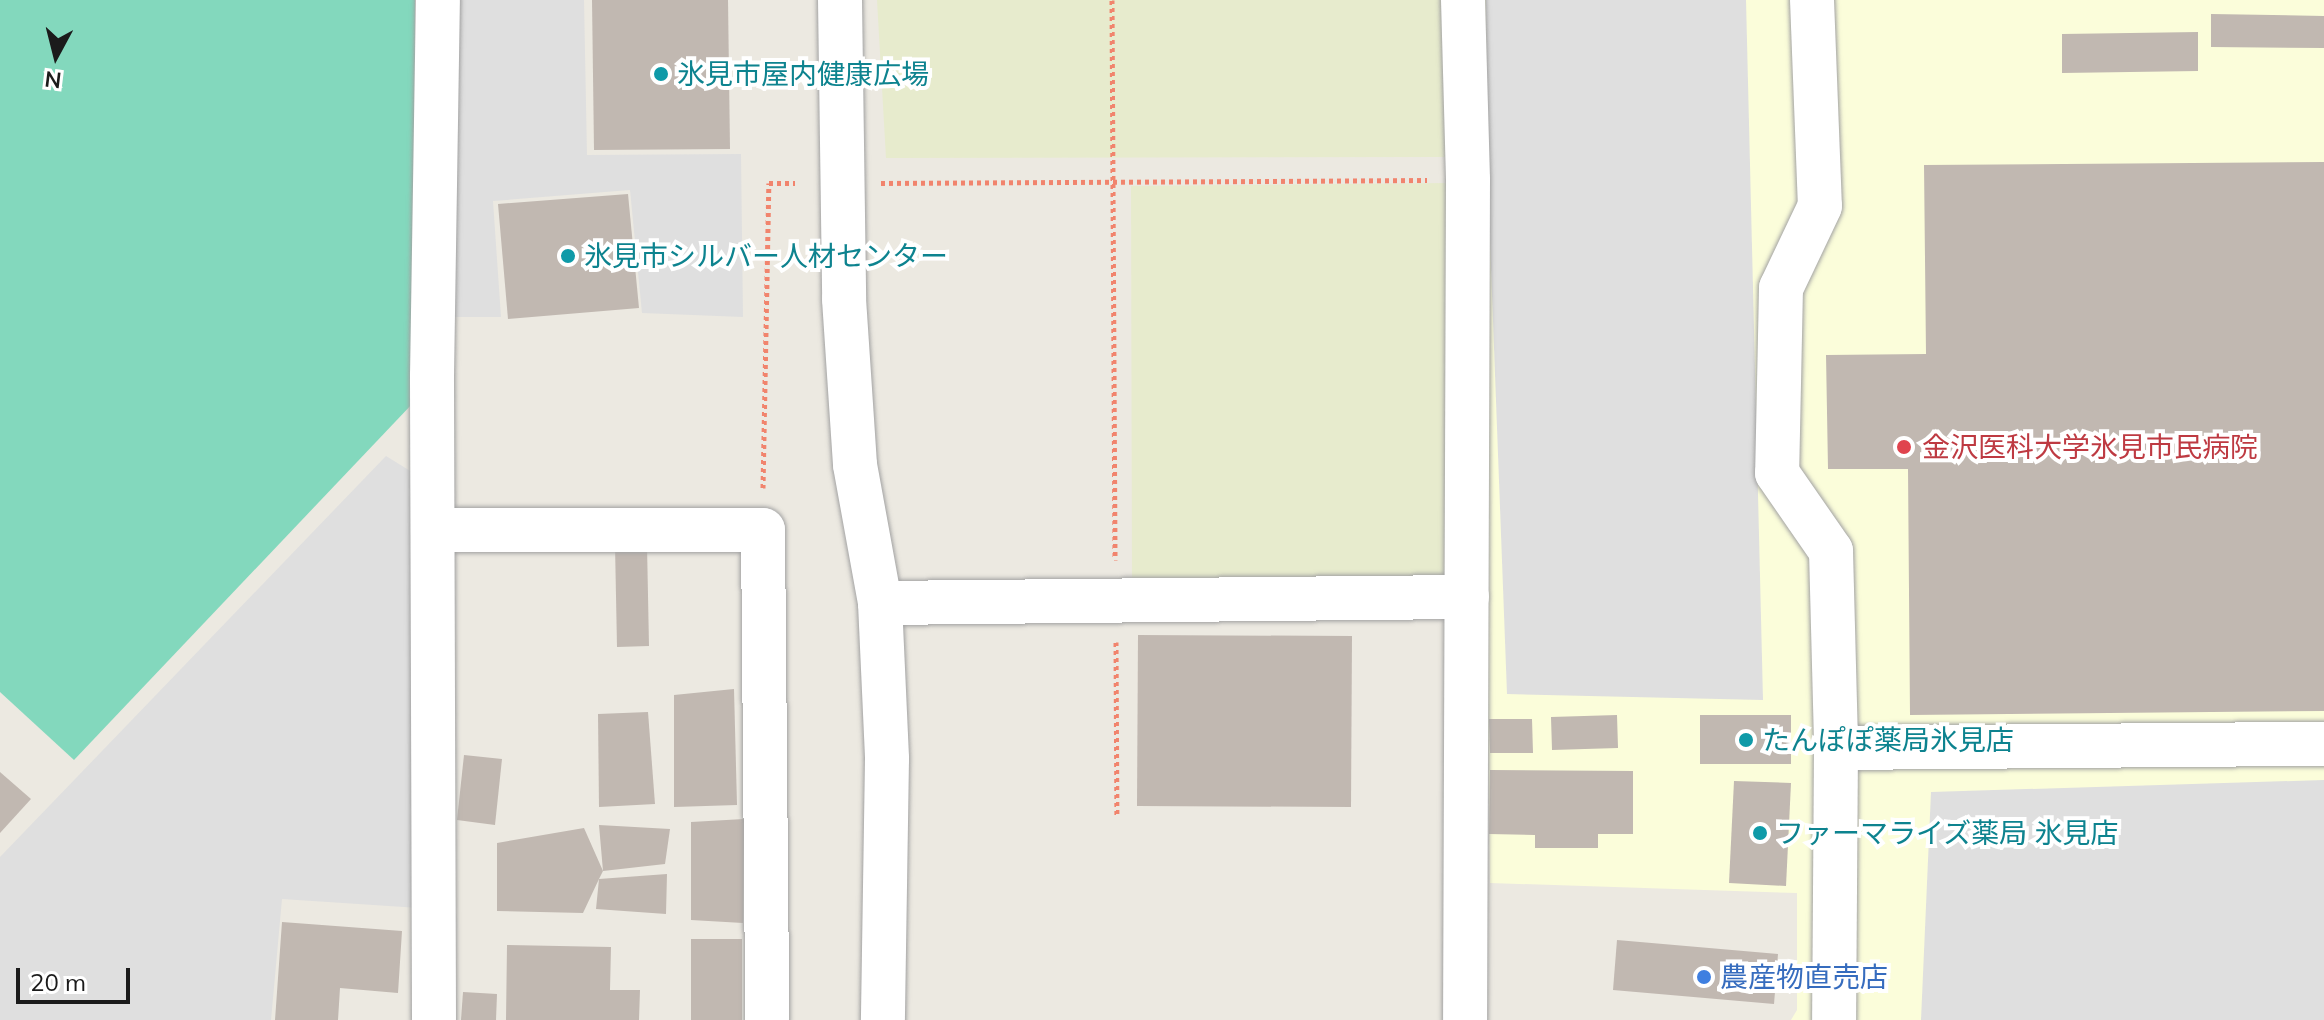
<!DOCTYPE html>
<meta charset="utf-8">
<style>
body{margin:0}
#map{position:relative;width:2324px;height:1020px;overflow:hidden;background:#ece9e1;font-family:Mulish,"Noto Sans JP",sans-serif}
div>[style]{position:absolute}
.education>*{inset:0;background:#fbfdda}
.farmland>*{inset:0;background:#e7ebcd}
.pitch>*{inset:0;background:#83d8bd}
.parking>*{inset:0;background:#dfdfdf}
.building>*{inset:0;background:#c1b8b1}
.path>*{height:5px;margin-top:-2.5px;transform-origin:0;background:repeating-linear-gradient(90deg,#f1846d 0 4px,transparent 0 8px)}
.roads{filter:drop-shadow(0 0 2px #a2a2a2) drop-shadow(0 0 2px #a2a2a2)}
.minor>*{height:44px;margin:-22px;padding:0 22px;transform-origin:22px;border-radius:22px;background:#fff}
.dots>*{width:22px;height:22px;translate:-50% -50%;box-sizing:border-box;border:4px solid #fff;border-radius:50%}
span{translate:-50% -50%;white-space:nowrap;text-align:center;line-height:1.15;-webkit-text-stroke:8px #fff;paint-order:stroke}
.culture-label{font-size:28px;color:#0d838f}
.left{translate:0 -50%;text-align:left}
.health-label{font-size:28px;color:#be3a42}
.shop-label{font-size:28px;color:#366cbe}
.north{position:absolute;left:16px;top:16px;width:80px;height:80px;-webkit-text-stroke:6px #fff;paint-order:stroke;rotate:187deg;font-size:22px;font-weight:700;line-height:32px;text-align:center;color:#1b1b1b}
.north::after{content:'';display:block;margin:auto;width:28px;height:36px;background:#1b1b1b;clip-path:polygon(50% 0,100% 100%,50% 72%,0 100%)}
.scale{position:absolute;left:16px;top:968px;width:114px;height:36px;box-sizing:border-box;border:4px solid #1b1b1b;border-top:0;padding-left:10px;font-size:24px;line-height:28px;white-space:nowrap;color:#1b1b1b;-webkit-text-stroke:6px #fff;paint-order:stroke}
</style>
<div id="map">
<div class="education">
<i style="clip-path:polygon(1478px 0,2324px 0,2324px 1020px,1791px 1020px,1797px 1010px,1797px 893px,1490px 883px)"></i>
</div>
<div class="farmland">
<i style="clip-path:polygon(877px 0,1445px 0,1446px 157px,886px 158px)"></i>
<i style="clip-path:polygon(1447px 183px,1448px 581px,1132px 586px,1131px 186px)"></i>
</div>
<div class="pitch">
<i style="clip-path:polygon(0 0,415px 0,414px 402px,74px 760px,0 692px)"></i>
</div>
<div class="parking">
<i style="clip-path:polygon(453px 0,584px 0,587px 155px,741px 154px,743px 317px,642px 313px,630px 190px,493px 201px,501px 317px,451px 317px)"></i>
<i style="clip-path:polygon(1486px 0,1746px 0,1763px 700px,1507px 694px,1487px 160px)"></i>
<i style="clip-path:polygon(386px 456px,420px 477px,419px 908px,282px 899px,271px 1020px,0 1020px,0 857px)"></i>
<i style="clip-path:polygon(2324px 780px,2324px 1020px,1921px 1020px,1931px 792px)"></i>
</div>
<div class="building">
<i style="clip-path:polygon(592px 0,728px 0,730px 149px,594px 150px)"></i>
<i style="clip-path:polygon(2211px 14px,2324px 16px,2324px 48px,2211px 47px)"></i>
<i style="clip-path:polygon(2198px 32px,2198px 71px,2062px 73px,2062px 34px)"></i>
<i style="clip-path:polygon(2324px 162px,2324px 711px,1910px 715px,1908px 469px,1828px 469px,1826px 355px,1926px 354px,1924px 165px)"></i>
<i style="clip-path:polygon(628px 194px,639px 308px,508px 319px,498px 204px)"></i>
<i style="clip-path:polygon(615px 545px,647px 545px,649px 646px,617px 647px)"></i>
<i style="clip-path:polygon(1138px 635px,1352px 636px,1351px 807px,1137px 806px)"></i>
<i style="clip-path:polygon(734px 689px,737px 805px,674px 807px,674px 695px)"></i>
<i style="clip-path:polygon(648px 712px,655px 804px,599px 807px,598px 714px)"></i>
<i style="clip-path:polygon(1617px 715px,1618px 748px,1552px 750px,1551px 717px)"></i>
<i style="clip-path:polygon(1700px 715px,1791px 715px,1791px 764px,1700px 764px)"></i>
<i style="clip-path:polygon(1489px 719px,1532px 719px,1533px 753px,1490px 753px)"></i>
<i style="clip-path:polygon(464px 755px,502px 759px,495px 825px,457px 820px)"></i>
<i style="clip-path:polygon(1490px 770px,1633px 771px,1633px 834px,1598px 834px,1598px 848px,1535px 848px,1535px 835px,1489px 834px)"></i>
<i style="clip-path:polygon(0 772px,31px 799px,0 833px)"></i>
<i style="clip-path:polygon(1734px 781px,1791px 783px,1786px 886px,1729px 883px)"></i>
<i style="clip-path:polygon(744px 819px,743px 923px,691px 920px,691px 822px)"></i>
<i style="clip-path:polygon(599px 825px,670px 829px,665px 864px,603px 871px)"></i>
<i style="clip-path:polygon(584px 828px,603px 871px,599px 879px,667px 874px,666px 914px,596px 909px,599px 879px,583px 913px,497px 911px,497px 843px)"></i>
<i style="clip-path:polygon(282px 922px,402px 931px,398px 993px,340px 988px,338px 1020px,275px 1020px)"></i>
<i style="clip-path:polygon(691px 939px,742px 939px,742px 1020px,691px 1020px)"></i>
<i style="clip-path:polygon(1617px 940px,1778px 954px,1774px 1004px,1613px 990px)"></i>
<i style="clip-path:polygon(507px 945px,611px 947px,610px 990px,640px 990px,639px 1020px,506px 1020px)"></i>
<i style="clip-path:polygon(463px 992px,497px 994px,496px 1020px,461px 1020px)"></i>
</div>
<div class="path">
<i style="left:1112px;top:0;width:560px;rotate:89.69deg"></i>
<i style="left:881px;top:183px;width:546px;rotate:-0.31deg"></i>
<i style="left:763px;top:488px;width:305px;rotate:-88.9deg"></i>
<i style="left:769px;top:183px;width:26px"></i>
<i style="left:1116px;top:642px;width:175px;rotate:89.7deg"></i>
</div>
<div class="roads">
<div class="minor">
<i style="left:840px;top:0;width:299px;rotate:89.2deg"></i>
<i style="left:844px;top:299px;width:166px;rotate:86.2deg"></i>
<i style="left:855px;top:465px;width:140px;rotate:79.7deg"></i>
<i style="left:880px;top:603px;width:156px;rotate:87.4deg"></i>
<i style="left:887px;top:759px;width:261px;rotate:90.9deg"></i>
<i style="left:1463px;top:0;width:180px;rotate:88.4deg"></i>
<i style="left:1468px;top:180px;width:840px;rotate:90.2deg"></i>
<i style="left:1812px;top:0;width:206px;rotate:87.8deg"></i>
<i style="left:1820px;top:206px;width:91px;rotate:115.4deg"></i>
<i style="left:1781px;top:288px;width:185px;rotate:91.2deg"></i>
<i style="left:1777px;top:473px;width:95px;rotate:55.3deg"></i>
<i style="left:1831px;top:551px;width:197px;rotate:88.5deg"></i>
<i style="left:1836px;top:748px;width:272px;rotate:90.4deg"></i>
<i style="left:433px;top:530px;width:330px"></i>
<i style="left:763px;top:530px;width:490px;rotate:89.5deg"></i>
<i style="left:880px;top:603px;width:587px;rotate:-0.59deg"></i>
<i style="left:1836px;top:748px;width:488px;rotate:-0.5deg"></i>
<i style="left:434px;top:1020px;width:644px;rotate:-90.18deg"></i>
<i style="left:432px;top:376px;width:376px;rotate:-89.1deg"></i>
</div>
</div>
<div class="dots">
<i style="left:661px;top:74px;background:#0f9aa8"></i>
<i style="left:568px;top:256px;background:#0f9aa8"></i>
<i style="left:1904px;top:447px;background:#e0444e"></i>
<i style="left:1746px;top:740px;background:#0f9aa8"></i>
<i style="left:1760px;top:833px;background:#0f9aa8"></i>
<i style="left:1704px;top:977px;background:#3f7fe0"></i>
</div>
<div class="culture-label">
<span class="left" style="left:677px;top:74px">氷見市屋内健康広場</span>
<span class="left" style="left:584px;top:256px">氷見市シルバー人材センター</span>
<span class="left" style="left:1762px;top:740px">たんぽぽ薬局氷見店</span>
<span class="left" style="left:1776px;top:833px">ファーマライズ薬局 氷見店</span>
</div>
<div class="health-label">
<span class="left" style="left:1922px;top:447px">金沢医科大学氷見市民病院</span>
</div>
<div class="shop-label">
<span class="left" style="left:1720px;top:977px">農産物直売店</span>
</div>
<div class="north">N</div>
<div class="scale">20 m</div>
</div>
